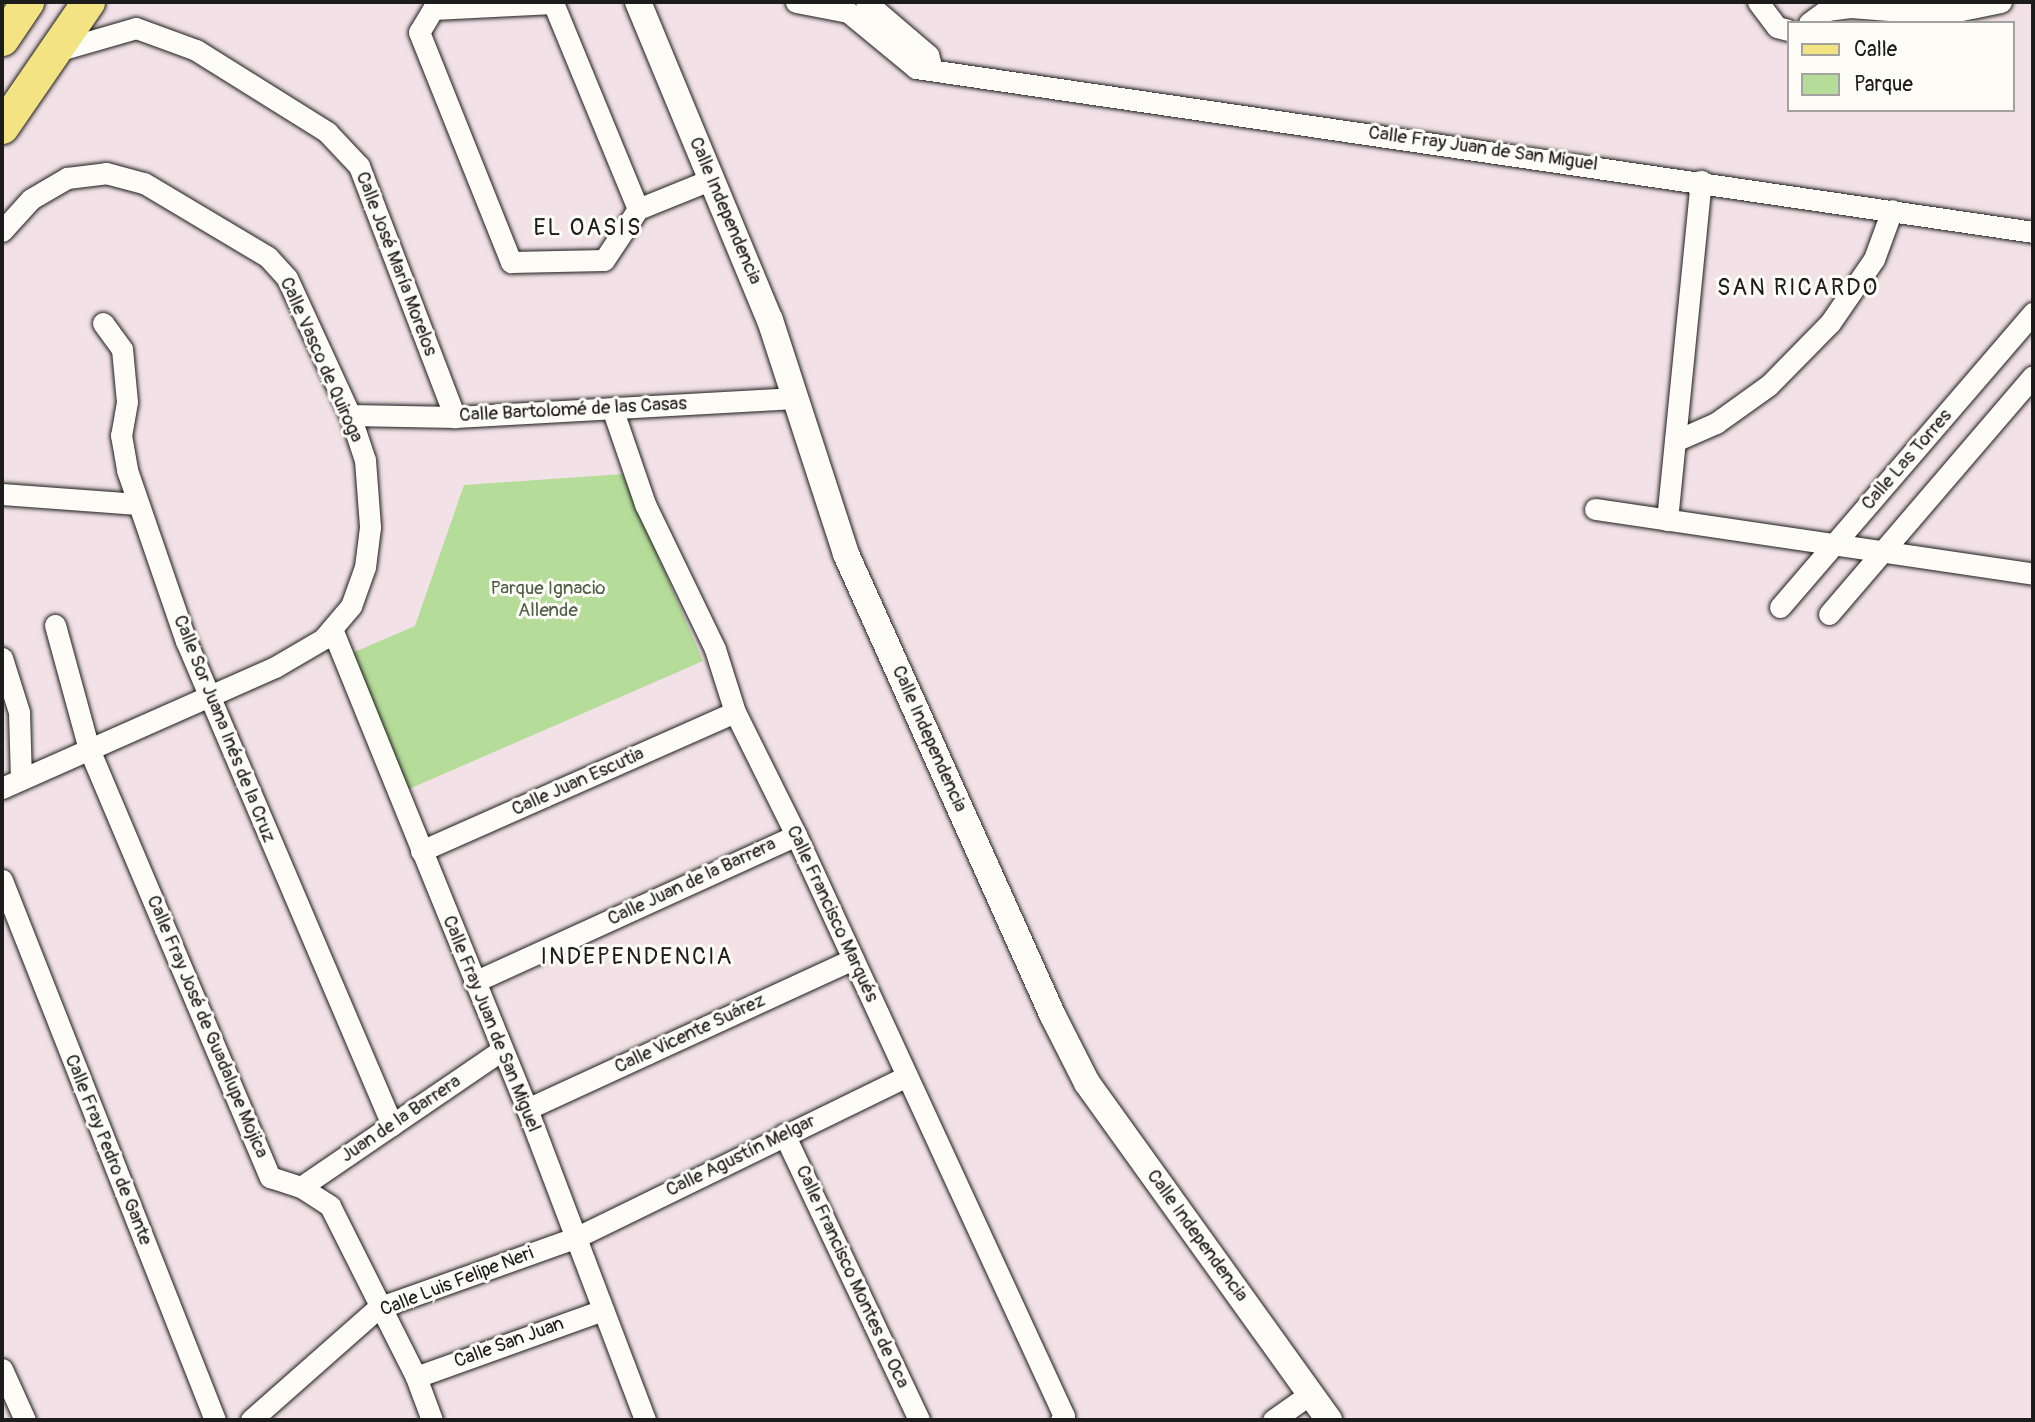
<!DOCTYPE html>
<meta charset="utf-8">
<style>
body{margin:0}
#map{position:relative;width:2035px;height:1422px;overflow:hidden;background:#f2e2e7;font-family:Pangolin,sans-serif}
div>[style]{position:absolute}
.green>*{inset:0;background:#b5dc99}
.roads{filter:drop-shadow(0 0 2px #1c1c1c) drop-shadow(0 0 2px #1c1c1c)}
.minor>*{height:21px;margin:-10.5px;padding:0 10.5px;transform-origin:10.5px;border-radius:10.5px;background:#fdfcf7}
.tertiary>*{height:26px;margin:-13px;padding:0 13px;transform-origin:13px;border-radius:13px;background:#fdfcf7}
.primary>*{height:33px;margin:-16.5px;padding:0 16.5px;transform-origin:16.5px;border-radius:16.5px;background:#f4e382}
span{translate:-50% -50%;white-space:nowrap;text-align:center;line-height:1.15;-webkit-text-stroke:6px #fdfcf7;paint-order:stroke}
.street-label{font-size:19px;color:#1c1c1c}
.park-label{font-size:19px;color:#525f48}
.quarter-label{font-size:23px;color:#1c1c1c;letter-spacing:2px}
.frame{position:absolute;inset:0;border:4px solid #1c1c1c;pointer-events:none}
.legend{position:absolute;left:1787px;top:21px;width:228px;height:91px;box-sizing:border-box;background:#fdfcf7;border:2px solid #a3a29f;margin:0;padding:9px 12px;list-style:none;font-size:21px;color:#1c1c1c}
.legend li{display:flex;align-items:center;gap:14px;height:35px}
.legend b{width:35px;border:2px solid #a3a29f}
</style>
<div id="map">
<div class="green">
<i style="clip-path:polygon(623px 474px,703px 661px,409px 789px,352px 653px,415px 626px,464px 485px)"></i>
</div>
<div class="roads">
<div class="minor">
<i style="left:796px;top:2px;width:53px;rotate:10.9deg"></i>
<i style="left:848px;top:12px;width:88px;rotate:39.5deg"></i>
<i style="left:916px;top:68px;width:1129px;rotate:8.35deg"></i>
<i style="left:866px;top:2px;width:82px;rotate:40.5deg"></i>
<i style="left:928px;top:55px;width:15px;rotate:74deg"></i>
<i style="left:1758px;top:2px;width:31px;rotate:53deg"></i>
<i style="left:1777px;top:27px;width:11px;rotate:15deg"></i>
<i style="left:1809px;top:23px;width:22px;rotate:-36deg"></i>
<i style="left:1827px;top:10px;width:23px;rotate:-7deg"></i>
<i style="left:1850px;top:7px;width:92px;rotate:4.4deg"></i>
<i style="left:1942px;top:14px;width:60px;rotate:-11.5deg"></i>
<i style="left:53px;top:52px;width:86px;rotate:-16.1deg"></i>
<i style="left:136px;top:28px;width:64px;rotate:20.1deg"></i>
<i style="left:196px;top:50px;width:155px;rotate:32deg"></i>
<i style="left:327px;top:132px;width:47px;rotate:46.7deg"></i>
<i style="left:359px;top:166px;width:269px;rotate:69.1deg"></i>
<i style="left:638px;top:209px;width:223px;rotate:-112.4deg"></i>
<i style="left:553px;top:3px;width:120px;rotate:177.1deg"></i>
<i style="left:433px;top:9px;width:27px;rotate:121deg"></i>
<i style="left:419px;top:32px;width:248px;rotate:68.2deg"></i>
<i style="left:511px;top:262px;width:93px;rotate:-1.2deg"></i>
<i style="left:604px;top:260px;width:61px;rotate:-56.3deg"></i>
<i style="left:638px;top:209px;width:80px;rotate:-22.1deg"></i>
<i style="left:2px;top:231px;width:43px;rotate:-47.8deg"></i>
<i style="left:31px;top:199px;width:42px;rotate:-30.3deg"></i>
<i style="left:67px;top:178px;width:39px;rotate:-7deg"></i>
<i style="left:106px;top:173px;width:39px;rotate:15deg"></i>
<i style="left:144px;top:183px;width:144px;rotate:30.8deg"></i>
<i style="left:268px;top:257px;width:28px;rotate:48deg"></i>
<i style="left:287px;top:278px;width:151px;rotate:65.3deg"></i>
<i style="left:350px;top:415px;width:47px;rotate:71.6deg"></i>
<i style="left:365px;top:460px;width:67px;rotate:85.7deg"></i>
<i style="left:370px;top:527px;width:40px;rotate:97.1deg"></i>
<i style="left:365px;top:567px;width:41px;rotate:109.7deg"></i>
<i style="left:351px;top:606px;width:43px;rotate:130.3deg"></i>
<i style="left:323px;top:639px;width:56px;rotate:149.7deg"></i>
<i style="left:275px;top:667px;width:299px;rotate:156.1deg"></i>
<i style="left:103px;top:323px;width:32px;rotate:54deg"></i>
<i style="left:122px;top:349px;width:53px;rotate:84.6deg"></i>
<i style="left:127px;top:402px;width:34px;rotate:100deg"></i>
<i style="left:121px;top:435px;width:36px;rotate:80deg"></i>
<i style="left:127px;top:470px;width:181px;rotate:71deg"></i>
<i style="left:186px;top:641px;width:526px;rotate:66.94deg"></i>
<i style="left:612px;top:408px;width:102px;rotate:71deg"></i>
<i style="left:645px;top:504px;width:161px;rotate:64.2deg"></i>
<i style="left:715px;top:649px;width:66px;rotate:72.4deg"></i>
<i style="left:735px;top:712px;width:137px;rotate:63.6deg"></i>
<i style="left:796px;top:835px;width:640px;rotate:65.24deg"></i>
<i style="left:1064px;top:1416px;width:5px;rotate:127deg"></i>
<i style="left:350px;top:415px;width:105px;rotate:1.1deg"></i>
<i style="left:455px;top:417px;width:341px;rotate:-3.2deg"></i>
<i style="left:1675px;top:441px;width:45px;rotate:-23.7deg"></i>
<i style="left:1716px;top:423px;width:65px;rotate:-35.6deg"></i>
<i style="left:1769px;top:385px;width:87px;rotate:-45.5deg"></i>
<i style="left:1830px;top:323px;width:78px;rotate:-55.5deg"></i>
<i style="left:1874px;top:259px;width:52px;rotate:-69.8deg"></i>
<i style="left:2px;top:494px;width:136px;rotate:4.2deg"></i>
<i style="left:1595px;top:509px;width:443px;rotate:8.4deg"></i>
<i style="left:1667px;top:520px;width:341px;rotate:-84.3deg"></i>
<i style="left:1780px;top:607px;width:388px;rotate:-49.3deg"></i>
<i style="left:1829px;top:614px;width:313px;rotate:-49.4deg"></i>
<i style="left:55px;top:625px;width:129px;rotate:74.7deg"></i>
<i style="left:89px;top:749px;width:465px;rotate:67.1deg"></i>
<i style="left:270px;top:1177px;width:33px;rotate:18deg"></i>
<i style="left:301px;top:1187px;width:35px;rotate:33deg"></i>
<i style="left:330px;top:1206px;width:191px;rotate:63.3deg"></i>
<i style="left:416px;top:1377px;width:46px;rotate:69.6deg"></i>
<i style="left:332px;top:629px;width:518px;rotate:67.89deg"></i>
<i style="left:527px;top:1109px;width:333px;rotate:69.2deg"></i>
<i style="left:2px;top:658px;width:57px;rotate:72.5deg"></i>
<i style="left:19px;top:712px;width:67px;rotate:88.3deg"></i>
<i style="left:421px;top:851px;width:343px;rotate:-23.9deg"></i>
<i style="left:2px;top:880px;width:580px;rotate:68.47deg"></i>
<i style="left:474px;top:982px;width:354px;rotate:-24.5deg"></i>
<i style="left:527px;top:1109px;width:359px;rotate:-24.7deg"></i>
<i style="left:784px;top:1134px;width:316px;rotate:64.7deg"></i>
<i style="left:301px;top:1187px;width:243px;rotate:-34.3deg"></i>
<i style="left:2px;top:1369px;width:56px;rotate:65.7deg"></i>
<i style="left:416px;top:1377px;width:199px;rotate:-19.7deg"></i>
<i style="left:251px;top:1420px;width:169px;rotate:-41.4deg"></i>
<i style="left:378px;top:1308px;width:209px;rotate:-19.6deg"></i>
<i style="left:575px;top:1238px;width:369px;rotate:-26deg"></i>
<i style="left:1273px;top:1420px;width:45px;rotate:-35.1deg"></i>
</div>
<div class="tertiary">
<i style="left:638px;top:2px;width:344px;rotate:67.5deg"></i>
<i style="left:770px;top:320px;width:246px;rotate:72deg"></i>
<i style="left:846px;top:554px;width:506px;rotate:65.87deg"></i>
<i style="left:1053px;top:1016px;width:75px;rotate:63.1deg"></i>
<i style="left:1087px;top:1083px;width:415px;rotate:54.3deg"></i>
</div>
<div class="primary">
<i style="left:2px;top:39px;width:45px;rotate:-56deg"></i>
<i style="left:2px;top:127px;width:152px;rotate:-55.5deg"></i>
</div>
</div>
<div class="street-label">
<span style="left:1483px;top:149px;rotate:8deg">Calle Fray Juan de San Miguel</span>
<span style="left:725px;top:211px;rotate:67deg">Calle Independencia</span>
<span style="left:396px;top:264px;rotate:69deg">Calle José María Morelos</span>
<span style="left:321px;top:360px;rotate:66deg">Calle Vasco de Quiroga</span>
<span style="left:573px;top:410px;rotate:-3deg">Calle Bartolomé de las Casas</span>
<span style="left:1907px;top:460px;rotate:-49deg">Calle Las Torres</span>
<span style="left:224px;top:729px;rotate:68deg">Calle Sor Juana Inés de la Cruz</span>
<span style="left:929px;top:739px;rotate:66deg">Calle Independencia</span>
<span style="left:578px;top:782px;rotate:-24deg">Calle Juan Escutia</span>
<span style="left:692px;top:882px;rotate:-25deg">Calle Juan de la Barrera</span>
<span style="left:832px;top:914px;rotate:65deg">Calle Francisco Marqués</span>
<span style="left:491px;top:1024px;rotate:68deg">Calle Fray Juan de San Miguel</span>
<span style="left:207px;top:1027px;rotate:67deg">Calle Fray José de Guadalupe Mojica</span>
<span style="left:690px;top:1034px;rotate:-25deg">Calle Vicente Suárez</span>
<span style="left:401px;top:1119px;rotate:-34deg">Juan de la Barrera</span>
<span style="left:108px;top:1150px;rotate:68deg">Calle Fray Pedro de Gante</span>
<span style="left:741px;top:1156px;rotate:-26deg">Calle Agustín Melgar</span>
<span style="left:1197px;top:1236px;rotate:54deg">Calle Independencia</span>
<span style="left:852px;top:1277px;rotate:65deg">Calle Francisco Montes de Oca</span>
<span style="left:457px;top:1282px;rotate:-21deg">Calle Luis Felipe Neri</span>
<span style="left:509px;top:1343px;rotate:-20deg">Calle San Juan</span>
</div>
<div class="park-label">
<span style="left:548px;top:600px">Parque Ignacio<br>Allende</span>
</div>
<div class="quarter-label">
<span style="left:588px;top:228px">EL OASIS</span>
<span style="left:1798px;top:288px">SAN RICARDO</span>
<span style="left:637px;top:957px">INDEPENDENCIA</span>
</div>
<div class="frame"></div>
<ul class="legend">
<li><b style="height:9px;background:#f4e382"></b>Calle</li>
<li><b style="height:19px;background:#b5dc99"></b>Parque</li>
</ul>
</div>
